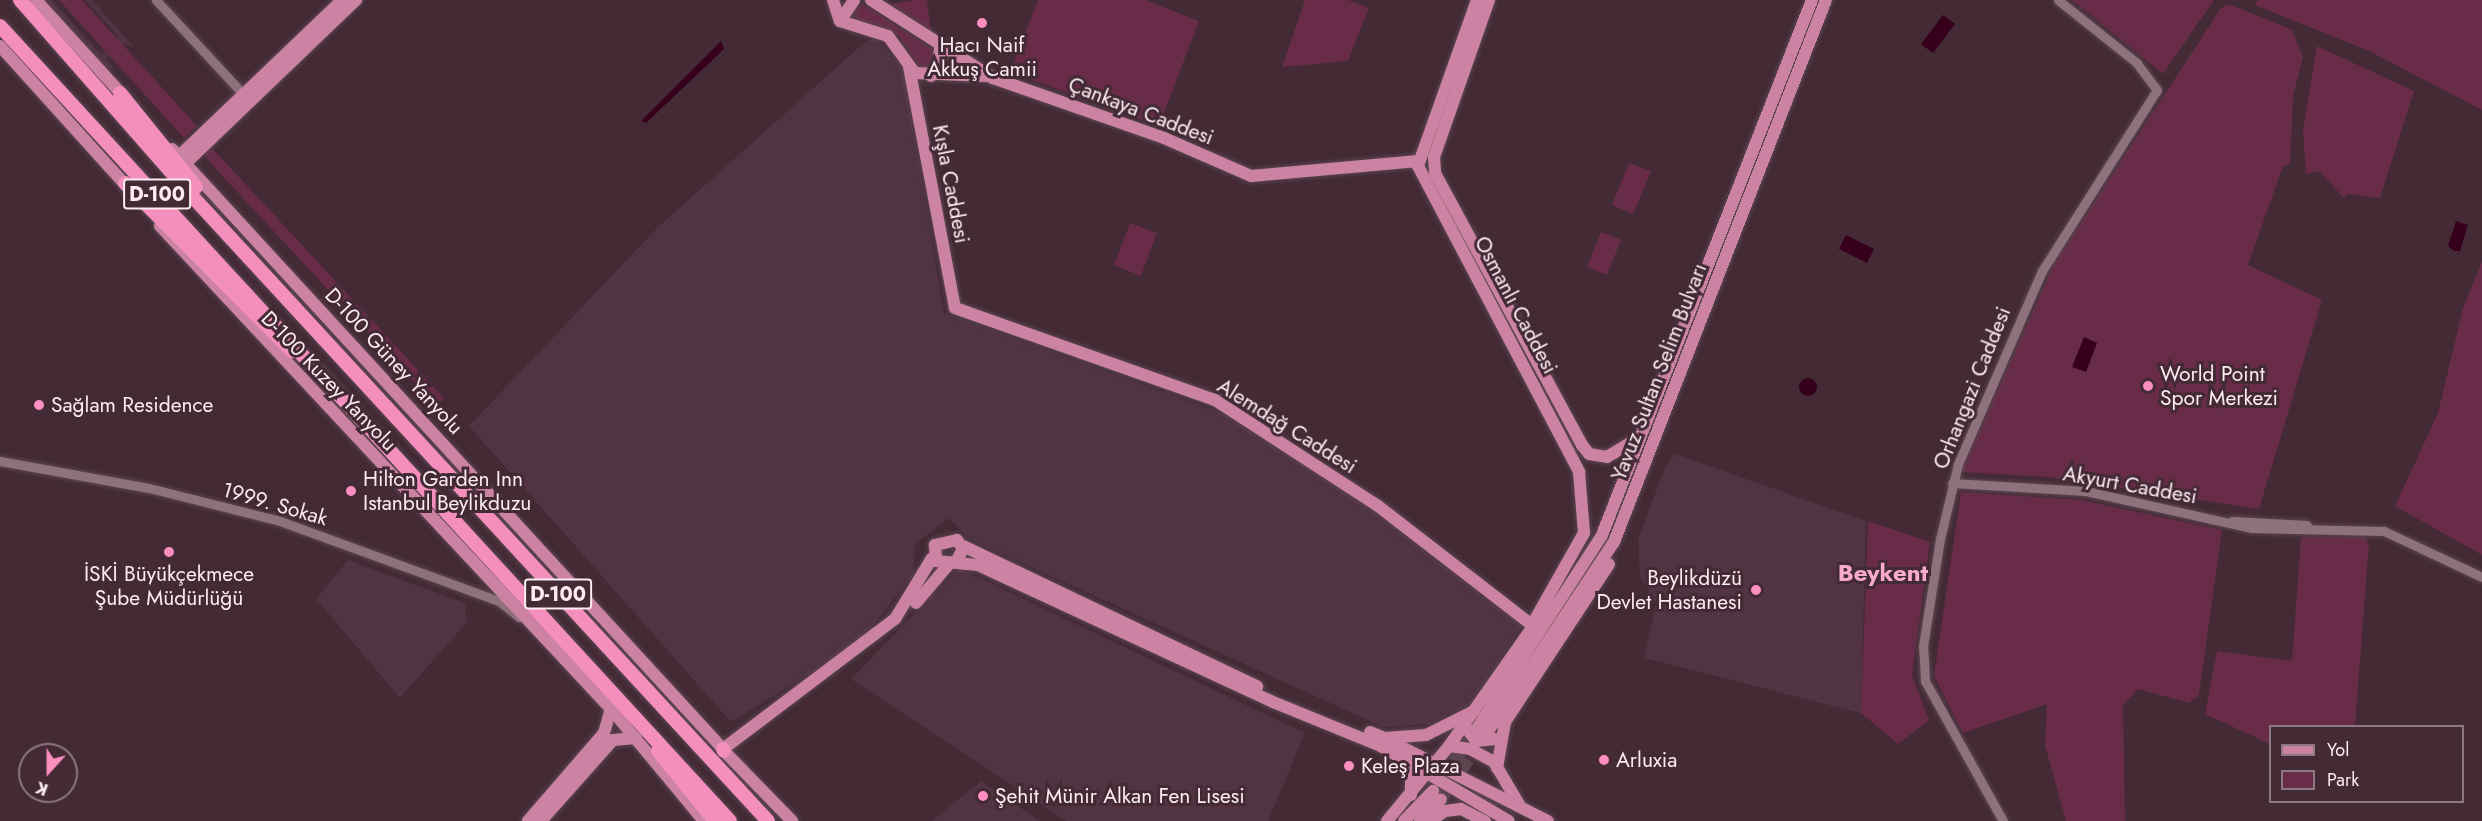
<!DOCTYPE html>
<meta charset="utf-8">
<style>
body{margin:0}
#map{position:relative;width:2482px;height:821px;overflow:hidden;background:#432a35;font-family:Jost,sans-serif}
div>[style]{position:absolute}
.built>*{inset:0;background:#513341}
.green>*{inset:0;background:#682c49}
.water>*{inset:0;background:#36001d}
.round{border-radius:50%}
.major-tunnel>*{height:12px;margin-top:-6px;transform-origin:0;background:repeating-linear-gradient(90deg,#5f4751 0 12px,transparent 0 18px)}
.roads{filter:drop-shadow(0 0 2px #5b464f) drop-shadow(0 0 2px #5b464f)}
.minor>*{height:9px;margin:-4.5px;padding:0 4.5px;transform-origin:4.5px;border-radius:4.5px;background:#8e717d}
.major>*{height:12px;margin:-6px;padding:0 6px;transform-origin:6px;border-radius:6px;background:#cb82a3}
.highway>*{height:14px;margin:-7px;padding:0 7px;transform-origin:7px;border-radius:7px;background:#f48ebc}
.dots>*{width:16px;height:16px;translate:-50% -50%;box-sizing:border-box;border:3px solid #432a35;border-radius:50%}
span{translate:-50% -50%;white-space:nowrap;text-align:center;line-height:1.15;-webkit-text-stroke:6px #432a35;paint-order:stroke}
.shield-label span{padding:2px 4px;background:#432a35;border:2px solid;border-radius:4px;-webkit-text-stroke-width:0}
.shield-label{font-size:20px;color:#fcebf1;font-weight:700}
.poi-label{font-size:21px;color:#fcebf1}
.left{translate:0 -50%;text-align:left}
.right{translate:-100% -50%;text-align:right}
.street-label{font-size:21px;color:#fcebf1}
.quarter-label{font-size:24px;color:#f9abcc;font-weight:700}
.legend{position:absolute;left:2269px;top:725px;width:195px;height:78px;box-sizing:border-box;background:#432a35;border:2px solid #8d7780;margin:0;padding:8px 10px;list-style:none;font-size:18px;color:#fcebf1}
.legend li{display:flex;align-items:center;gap:12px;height:30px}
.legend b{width:30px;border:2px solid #8d7780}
.north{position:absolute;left:18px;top:743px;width:60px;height:60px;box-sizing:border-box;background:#432a35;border:2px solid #8d7780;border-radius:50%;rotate:201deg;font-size:16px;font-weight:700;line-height:24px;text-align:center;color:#fcebf1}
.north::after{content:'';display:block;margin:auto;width:21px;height:27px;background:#fd8ec0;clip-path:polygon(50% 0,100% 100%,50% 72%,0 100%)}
</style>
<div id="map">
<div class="built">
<i style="clip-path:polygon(45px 0,52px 0,101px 54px,119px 37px,85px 0,92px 0,135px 48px,124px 43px,106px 59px,113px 67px,109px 71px)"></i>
<i style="clip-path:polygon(876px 38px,903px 68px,944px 313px,1224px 414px,1360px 501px,1522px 626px,1470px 705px,1430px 724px,1383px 727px,969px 539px,949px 518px,915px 544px,914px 574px,858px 644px,731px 722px,469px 426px,658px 227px,866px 41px)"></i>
<i style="clip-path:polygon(1675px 454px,1866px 521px,1861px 713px,1644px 658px,1656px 604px,1640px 576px,1638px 539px,1666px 465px)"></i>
<i style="clip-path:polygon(348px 560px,465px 603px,467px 622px,400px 698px,316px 599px)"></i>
<i style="clip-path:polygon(959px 568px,1305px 733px,1268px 821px,1066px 821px,851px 679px)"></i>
<i style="clip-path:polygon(981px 781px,1040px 821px,932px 821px)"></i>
</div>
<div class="green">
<i style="clip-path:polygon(59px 0,82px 0,197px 126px,184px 138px)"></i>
<i style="clip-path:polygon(927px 0,931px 32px,891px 4px,916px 0)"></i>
<i style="clip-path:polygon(1038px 0,1145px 0,1199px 21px,1159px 126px,1010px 72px)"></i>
<i style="clip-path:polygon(1305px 0,1348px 0,1369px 8px,1348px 61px,1282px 67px)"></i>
<i style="clip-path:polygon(2072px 0,2214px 0,2163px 74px)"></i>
<i style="clip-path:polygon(2258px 0,2482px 0,2482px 110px,2369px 51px,2255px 5px)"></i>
<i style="clip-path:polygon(863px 4px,935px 51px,932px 68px,920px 67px,899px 36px,855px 20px,854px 11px)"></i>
<i style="clip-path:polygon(2229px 4px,2292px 30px,2303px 57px,2293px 96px,2290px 164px,2283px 166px,2248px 265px,2322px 300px,2259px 509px,2047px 477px,1961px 472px,2054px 264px,2221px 8px)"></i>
<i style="clip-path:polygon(2317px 46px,2414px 91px,2380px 198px,2347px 194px,2344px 198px,2319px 171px,2306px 174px,2303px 131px)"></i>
<i style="clip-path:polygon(212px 148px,444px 398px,436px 406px,204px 156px)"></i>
<i style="clip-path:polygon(1629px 163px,1651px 171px,1633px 214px,1612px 205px)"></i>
<i style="clip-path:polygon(1130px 223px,1157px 233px,1141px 276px,1114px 265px)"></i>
<i style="clip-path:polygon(1601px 232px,1621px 240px,1607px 275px,1587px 267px)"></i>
<i style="clip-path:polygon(2482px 262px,2482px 555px,2395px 506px,2438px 413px,2463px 308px)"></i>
<i style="clip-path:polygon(1479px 271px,1577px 448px,1576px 456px,1576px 450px)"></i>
<i style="clip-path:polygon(1961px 492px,2081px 500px,2222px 530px,2199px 695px,2189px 703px,2138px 689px,2123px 705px,2125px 821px,2066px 821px,2045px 745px,2047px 704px,1963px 733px,1934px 676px)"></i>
<i style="clip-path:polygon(1868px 521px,1930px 542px,1912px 675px,1929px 720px,1898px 744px,1861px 713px)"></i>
<i style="clip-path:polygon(2301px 537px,2365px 537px,2369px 543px,2355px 726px,2270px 726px,2270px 744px,2205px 714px,2217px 651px,2292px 661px)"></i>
</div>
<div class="water">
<i style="clip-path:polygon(1943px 15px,1955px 24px,1933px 53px,1921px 44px)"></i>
<i style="clip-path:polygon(721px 41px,724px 49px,646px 123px,641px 121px)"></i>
<i style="clip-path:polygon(2456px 221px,2468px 225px,2460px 251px,2454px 251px,2448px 246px)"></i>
<i style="clip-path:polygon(1846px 235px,1874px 249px,1867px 263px,1839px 249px)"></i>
<i style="clip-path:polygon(2084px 337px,2097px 343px,2086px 372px,2072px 367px)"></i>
<i class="round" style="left:1799px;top:378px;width:18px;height:18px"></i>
</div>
<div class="major-tunnel">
<i style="left:1433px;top:791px;width:75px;rotate:-54.8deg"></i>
<i style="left:1441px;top:799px;width:67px;rotate:-54.7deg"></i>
</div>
<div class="roads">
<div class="minor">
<i style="left:156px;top:0;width:128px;rotate:47.2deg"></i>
<i style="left:0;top:461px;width:151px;rotate:10.3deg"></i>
<i style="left:149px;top:488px;width:135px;rotate:14.1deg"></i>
<i style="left:280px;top:521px;width:233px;rotate:20.1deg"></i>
<i style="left:499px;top:601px;width:26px;rotate:39deg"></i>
<i style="left:1952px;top:483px;width:134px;rotate:3.4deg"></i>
<i style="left:2086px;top:491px;width:170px;rotate:12.6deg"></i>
<i style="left:2252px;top:528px;width:132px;rotate:1.3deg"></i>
<i style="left:2384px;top:531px;width:108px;rotate:25.1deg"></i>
<i style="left:2232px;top:521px;width:75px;rotate:3.1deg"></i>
<i style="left:2003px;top:821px;width:160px;rotate:-119.1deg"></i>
<i style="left:1925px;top:681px;width:35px;rotate:-93deg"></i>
<i style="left:1923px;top:646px;width:108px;rotate:-81deg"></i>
<i style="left:1940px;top:539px;width:77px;rotate:-76.5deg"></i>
<i style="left:1958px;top:464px;width:210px;rotate:-66.5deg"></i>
<i style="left:2042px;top:271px;width:214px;rotate:-57.6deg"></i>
<i style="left:2157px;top:90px;width:34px;rotate:-127deg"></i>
<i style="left:2137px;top:63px;width:101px;rotate:-141.4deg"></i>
</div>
<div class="major">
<i style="left:36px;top:0;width:134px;rotate:47.7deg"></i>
<i style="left:833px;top:0;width:22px;rotate:72deg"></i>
<i style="left:840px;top:21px;width:50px;rotate:17.4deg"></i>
<i style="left:888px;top:36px;width:46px;rotate:53.9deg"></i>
<i style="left:915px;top:73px;width:71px;rotate:2.4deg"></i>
<i style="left:871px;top:0;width:145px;rotate:32.6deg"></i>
<i style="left:993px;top:78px;width:181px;rotate:19.3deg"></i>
<i style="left:1164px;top:138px;width:95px;rotate:23.6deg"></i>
<i style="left:1251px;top:176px;width:168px;rotate:-5.1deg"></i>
<i style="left:1477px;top:0;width:176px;rotate:109.6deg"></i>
<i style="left:1418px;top:166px;width:346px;rotate:62.2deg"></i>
<i style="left:1579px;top:472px;width:61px;rotate:85.3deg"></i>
<i style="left:1584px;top:533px;width:106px;rotate:119.5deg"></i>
<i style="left:1489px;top:0;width:166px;rotate:109.3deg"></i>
<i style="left:1434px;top:157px;width:16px;rotate:86deg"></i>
<i style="left:1435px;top:173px;width:309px;rotate:61.6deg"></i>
<i style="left:1582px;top:445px;width:11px;rotate:52deg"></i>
<i style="left:1589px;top:454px;width:18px;rotate:9deg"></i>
<i style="left:1607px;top:457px;width:33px;rotate:-31deg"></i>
<i style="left:840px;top:21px;width:25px;rotate:-56deg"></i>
<i style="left:0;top:46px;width:194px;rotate:47.9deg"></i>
<i style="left:909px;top:67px;width:245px;rotate:79.2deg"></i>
<i style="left:955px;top:308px;width:276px;rotate:19.5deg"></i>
<i style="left:1215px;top:400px;width:194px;rotate:33deg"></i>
<i style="left:1378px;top:506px;width:195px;rotate:37.7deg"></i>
<i style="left:931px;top:76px;width:9px;rotate:-36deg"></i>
<i style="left:938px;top:71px;width:24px;rotate:-85deg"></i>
<i style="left:172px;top:149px;width:815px;rotate:47.44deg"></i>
<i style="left:723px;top:749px;width:216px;rotate:-37.1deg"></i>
<i style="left:895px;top:619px;width:71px;rotate:-58.8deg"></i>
<i style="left:179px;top:156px;width:226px;rotate:-43.7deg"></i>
<i style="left:186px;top:163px;width:236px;rotate:-43.8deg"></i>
<i style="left:160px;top:226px;width:661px;rotate:46.96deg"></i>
<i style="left:611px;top:709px;width:146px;rotate:50.3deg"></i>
<i style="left:963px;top:546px;width:326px;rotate:25.5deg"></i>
<i style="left:957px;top:560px;width:13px;rotate:-61deg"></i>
<i style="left:963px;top:549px;width:11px;rotate:-124deg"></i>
<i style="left:957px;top:540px;width:23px;rotate:167deg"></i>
<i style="left:935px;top:545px;width:16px;rotate:86deg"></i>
<i style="left:936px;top:561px;width:42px;rotate:5.4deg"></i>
<i style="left:978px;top:565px;width:325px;rotate:24.9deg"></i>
<i style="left:1273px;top:702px;width:117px;rotate:22.2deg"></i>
<i style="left:1381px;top:746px;width:148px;rotate:30.4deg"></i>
<i style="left:916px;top:603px;width:51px;rotate:-49.8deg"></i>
<i style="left:1464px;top:725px;width:20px;rotate:53deg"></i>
<i style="left:1476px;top:741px;width:19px;rotate:-6deg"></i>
<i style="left:1476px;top:730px;width:232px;rotate:-57.1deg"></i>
<i style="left:1602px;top:535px;width:575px;rotate:-68.57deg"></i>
<i style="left:1370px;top:732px;width:15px;rotate:23deg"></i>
<i style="left:1384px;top:738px;width:42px;rotate:-4.1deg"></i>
<i style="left:1426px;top:735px;width:54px;rotate:-26.6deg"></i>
<i style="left:1485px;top:736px;width:233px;rotate:-56.4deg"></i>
<i style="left:1614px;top:542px;width:582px;rotate:-68.64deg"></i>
<i style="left:1390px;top:741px;width:177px;rotate:26.9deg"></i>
<i style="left:1449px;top:746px;width:21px;rotate:8deg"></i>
<i style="left:1470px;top:749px;width:27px;rotate:28deg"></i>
<i style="left:1494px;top:762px;width:51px;rotate:59.4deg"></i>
<i style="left:724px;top:751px;width:98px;rotate:45.8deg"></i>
<i style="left:1402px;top:758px;width:16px;rotate:55deg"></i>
<i style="left:1411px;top:771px;width:24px;rotate:90deg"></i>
<i style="left:1497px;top:768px;width:47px;rotate:-80.1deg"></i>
<i style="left:1505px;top:722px;width:189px;rotate:-56.6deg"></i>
<i style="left:528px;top:821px;width:116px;rotate:-49.2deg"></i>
<i style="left:604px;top:733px;width:25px;rotate:-74deg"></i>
<i style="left:541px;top:821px;width:108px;rotate:-48.4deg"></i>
<i style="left:613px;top:740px;width:23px;rotate:-5deg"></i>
<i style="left:1387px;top:821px;width:97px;rotate:-50.4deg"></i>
<i style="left:1449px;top:746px;width:153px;rotate:-54.9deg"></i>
<i style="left:1404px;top:821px;width:42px;rotate:-46deg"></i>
<i style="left:1420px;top:821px;width:30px;rotate:-46deg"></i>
<i style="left:1431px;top:821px;width:17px;rotate:-36deg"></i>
<i style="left:1445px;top:811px;width:16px;rotate:-7deg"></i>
<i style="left:1461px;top:809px;width:27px;rotate:27deg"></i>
</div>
<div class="highway">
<i style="left:20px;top:0;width:261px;rotate:48.7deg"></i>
<i style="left:192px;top:196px;width:850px;rotate:47.34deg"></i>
<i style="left:0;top:26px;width:1079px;rotate:47.44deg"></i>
<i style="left:120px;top:93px;width:121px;rotate:51deg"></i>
<i style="left:125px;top:183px;width:237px;rotate:45.2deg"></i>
<i style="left:723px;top:749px;width:2px;rotate:63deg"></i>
<i style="left:658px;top:751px;width:90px;rotate:50.8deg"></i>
</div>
</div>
<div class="dots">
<i style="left:982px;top:23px;background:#fd8ec0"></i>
<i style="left:2148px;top:386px;background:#fd8ec0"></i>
<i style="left:39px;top:405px;background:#fd8ec0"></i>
<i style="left:351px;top:491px;background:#fd8ec0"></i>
<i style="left:169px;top:552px;background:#fd8ec0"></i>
<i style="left:1756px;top:590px;background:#fd8ec0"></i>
<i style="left:1604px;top:760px;background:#fd8ec0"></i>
<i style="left:1349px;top:766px;background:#fd8ec0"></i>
<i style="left:983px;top:796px;background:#fd8ec0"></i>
</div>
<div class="shield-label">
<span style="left:157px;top:194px">D-100</span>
<span style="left:558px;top:594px">D-100</span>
</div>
<div class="poi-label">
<span style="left:982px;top:57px">Hacı Naif<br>Akkuş Camii</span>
<span class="left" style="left:2160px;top:386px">World Point<br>Spor Merkezi</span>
<span class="left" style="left:51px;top:405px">Sağlam Residence</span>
<span class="left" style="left:363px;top:491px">Hilton Garden Inn<br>Istanbul Beylikduzu</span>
<span style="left:169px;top:586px">İSKİ Büyükçekmece<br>Şube Müdürlüğü</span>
<span class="right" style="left:1742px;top:590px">Beylikdüzü<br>Devlet Hastanesi</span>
<span class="left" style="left:1616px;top:760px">Arluxia</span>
<span class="left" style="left:1361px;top:766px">Keleş Plaza</span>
<span class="left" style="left:995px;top:796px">Şehit Münir Alkan Fen Lisesi</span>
</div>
<div class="street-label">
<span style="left:1141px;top:111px;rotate:21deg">Çankaya Caddesi</span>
<span style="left:951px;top:184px;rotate:79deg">Kışla Caddesi</span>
<span style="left:1516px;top:305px;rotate:62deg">Osmanlı Caddesi</span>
<span style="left:394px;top:361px;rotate:47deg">D-100 Güney Yanyolu</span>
<span style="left:1659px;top:372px;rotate:-69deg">Yavuz Sultan Selim Bulvarı</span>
<span style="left:329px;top:381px;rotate:46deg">D-100 Kuzey Yanyolu</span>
<span style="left:1972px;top:388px;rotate:-68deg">Orhangazi Caddesi</span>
<span style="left:1287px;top:426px;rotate:32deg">Alemdağ Caddesi</span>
<span style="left:2130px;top:485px;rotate:10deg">Akyurt Caddesi</span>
<span style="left:275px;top:504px;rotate:16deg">1999. Sokak</span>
</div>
<div class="quarter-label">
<span style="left:1883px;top:573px">Beykent</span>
</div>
<ul class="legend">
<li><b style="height:8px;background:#cb82a3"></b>Yol</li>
<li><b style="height:16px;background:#682c49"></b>Park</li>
</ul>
<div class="north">K</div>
</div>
